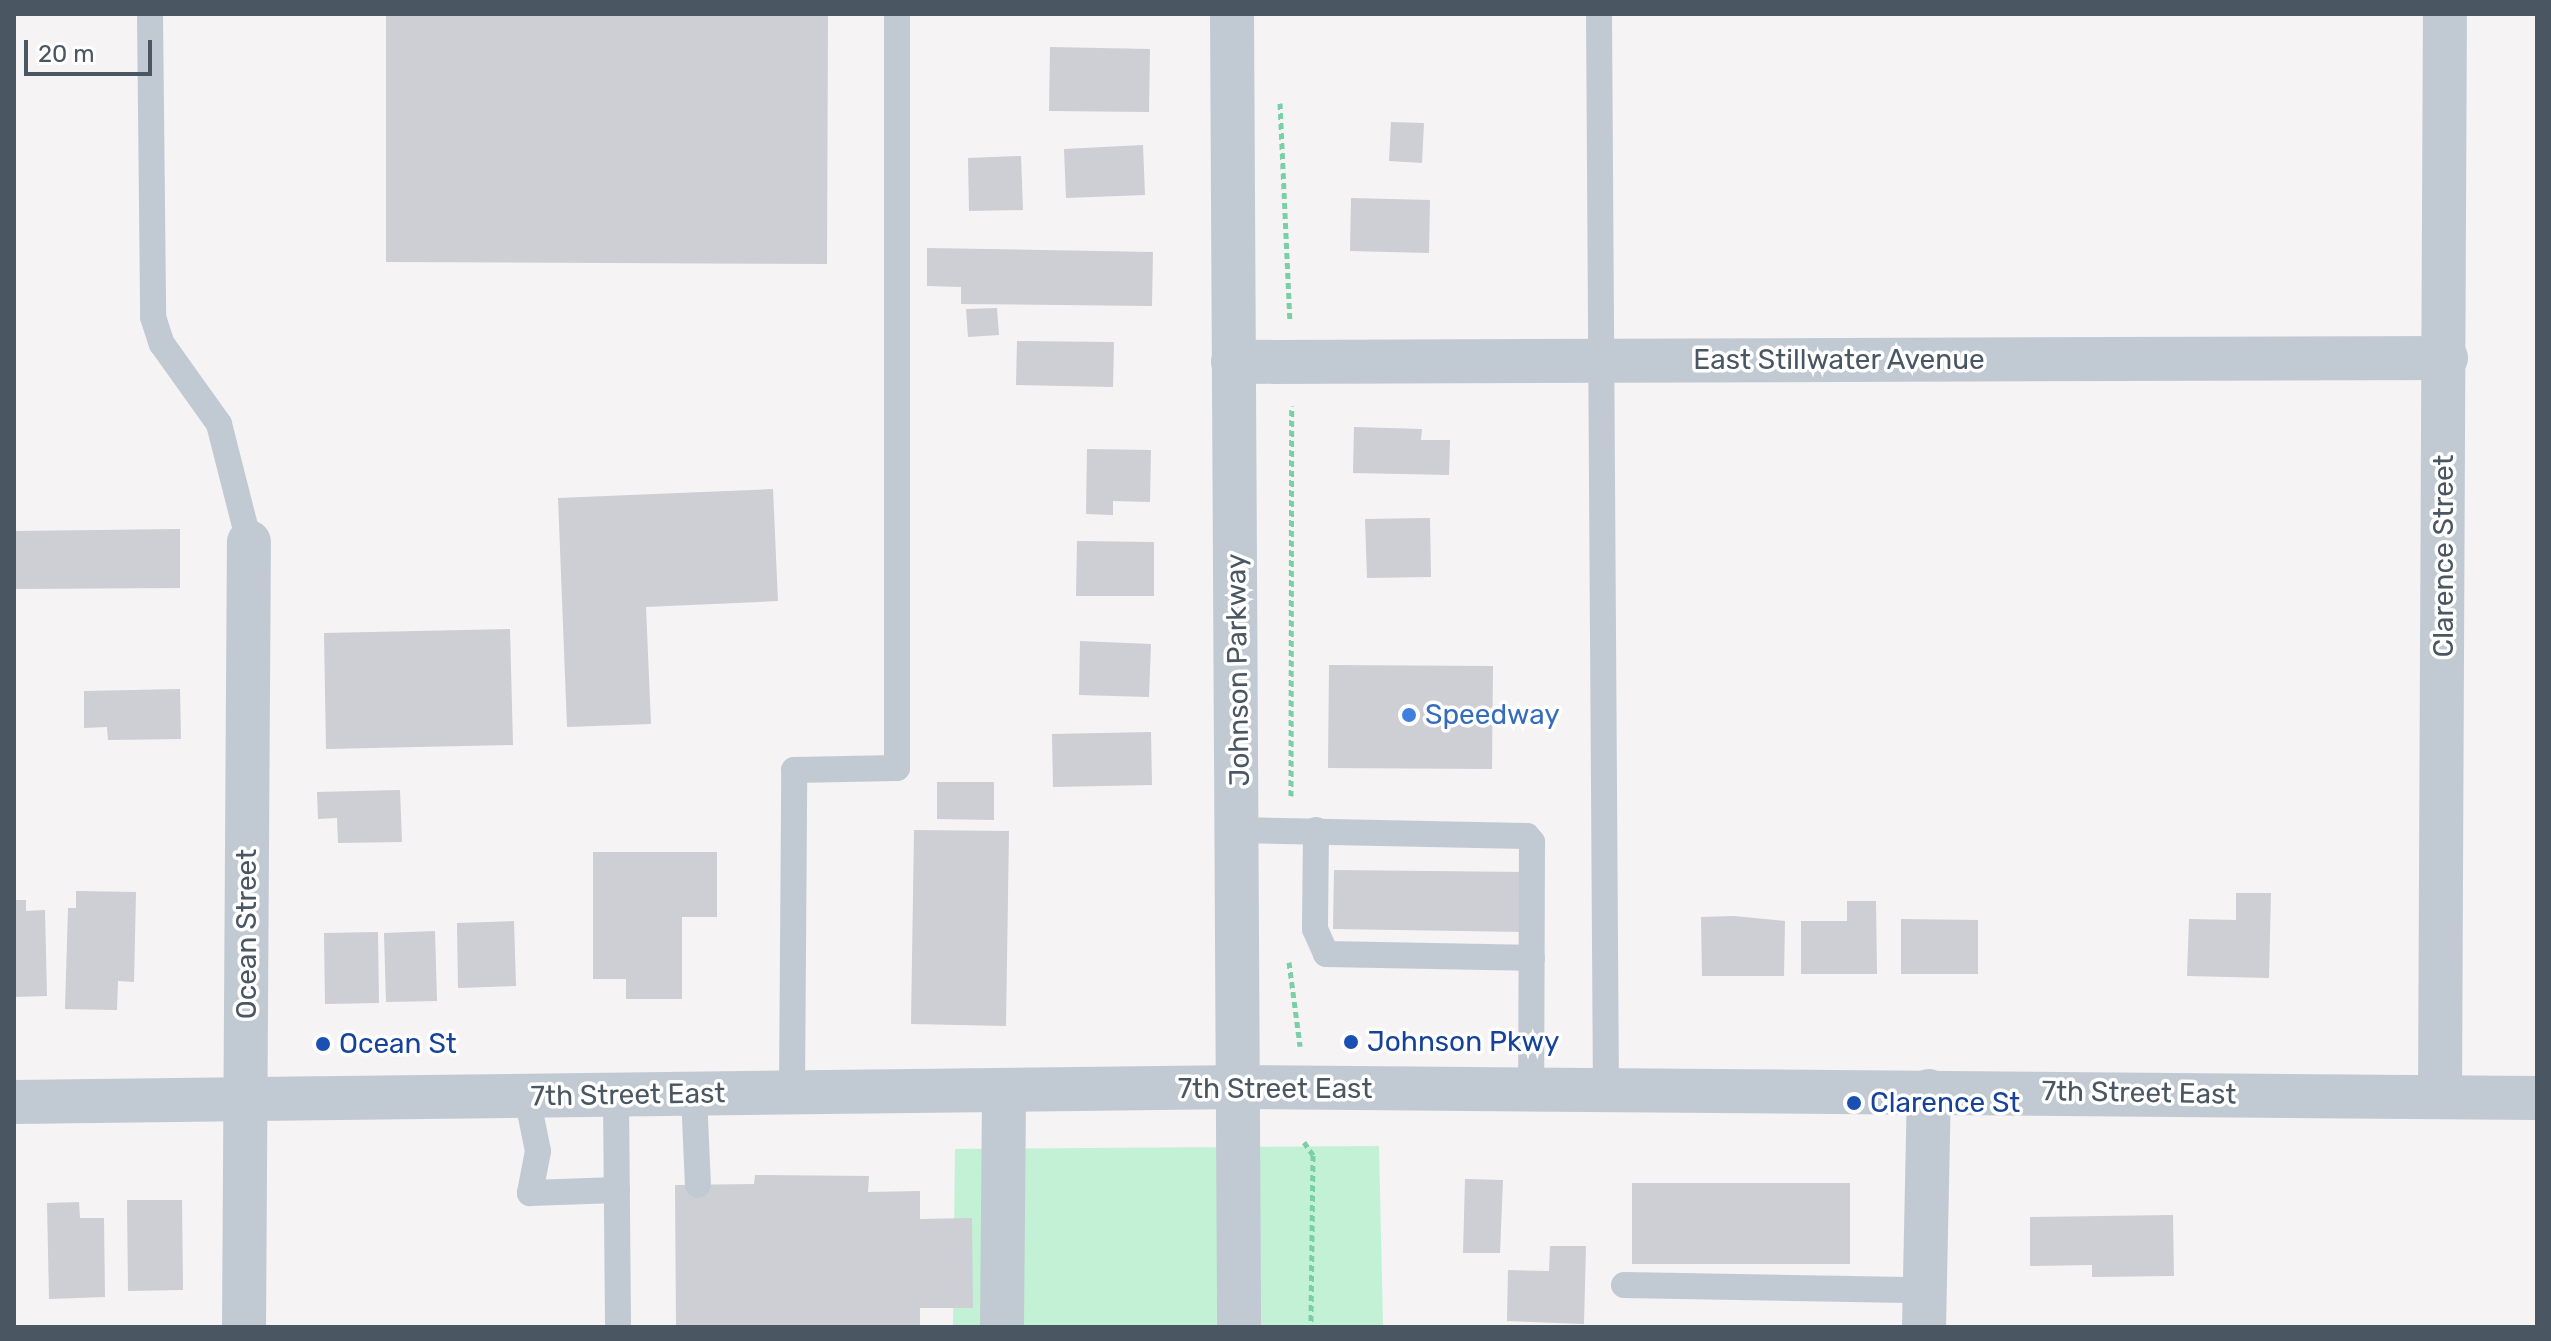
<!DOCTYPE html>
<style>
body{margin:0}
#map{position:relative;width:2551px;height:1341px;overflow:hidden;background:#f5f3f3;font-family:Rubik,sans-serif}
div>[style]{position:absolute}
.green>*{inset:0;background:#c3f1d5}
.building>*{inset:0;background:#cdcfd5}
.path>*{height:5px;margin-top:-2.5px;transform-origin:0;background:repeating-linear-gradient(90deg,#7ad0a6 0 6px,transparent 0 10px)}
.service>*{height:26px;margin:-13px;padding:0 13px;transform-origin:13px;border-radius:13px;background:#c1cad2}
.minor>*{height:44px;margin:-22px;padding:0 22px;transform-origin:22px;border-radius:22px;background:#c1cad2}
.tertiary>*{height:44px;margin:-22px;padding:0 22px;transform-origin:22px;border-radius:22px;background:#c1cad2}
.dots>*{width:22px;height:22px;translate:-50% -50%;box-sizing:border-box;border:4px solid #fff;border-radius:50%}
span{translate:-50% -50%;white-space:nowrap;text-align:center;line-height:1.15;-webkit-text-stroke:7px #fff;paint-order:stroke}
.street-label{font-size:28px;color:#4a5661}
.shop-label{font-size:28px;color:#366cbe}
.left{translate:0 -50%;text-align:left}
.transit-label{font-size:28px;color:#164399}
.frame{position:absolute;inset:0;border:16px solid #4a5661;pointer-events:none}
.scale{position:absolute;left:24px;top:40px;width:128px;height:36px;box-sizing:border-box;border:4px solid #4a5661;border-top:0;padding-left:10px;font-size:24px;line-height:28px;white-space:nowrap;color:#4a5661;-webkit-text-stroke:6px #fff;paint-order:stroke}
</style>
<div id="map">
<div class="green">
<i style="clip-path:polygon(1379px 1146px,1383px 1327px,953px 1327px,955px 1149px)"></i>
</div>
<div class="building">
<i style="clip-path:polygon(386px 14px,828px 14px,827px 264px,386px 262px)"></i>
<i style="clip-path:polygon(1050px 47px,1150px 49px,1149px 112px,1049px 111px)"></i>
<i style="clip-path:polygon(1391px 122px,1424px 123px,1422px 163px,1389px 161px)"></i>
<i style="clip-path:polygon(1143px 145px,1145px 195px,1066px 198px,1064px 149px)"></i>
<i style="clip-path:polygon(1021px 156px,1023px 210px,969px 211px,968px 158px)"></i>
<i style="clip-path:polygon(1351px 198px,1430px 200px,1429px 253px,1350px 251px)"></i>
<i style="clip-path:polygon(927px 248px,1153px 252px,1152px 306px,961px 304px,961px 287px,927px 286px)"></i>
<i style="clip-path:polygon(997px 308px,999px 335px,968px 337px,966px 309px)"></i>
<i style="clip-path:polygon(1017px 341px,1114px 342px,1113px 387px,1016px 385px)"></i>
<i style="clip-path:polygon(1354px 427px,1422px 429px,1421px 440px,1450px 440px,1449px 475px,1353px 473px)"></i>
<i style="clip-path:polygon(1087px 449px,1151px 450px,1150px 502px,1113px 501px,1113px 515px,1086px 514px)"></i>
<i style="clip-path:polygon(773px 489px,778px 601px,646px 607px,651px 724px,567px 727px,558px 498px)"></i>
<i style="clip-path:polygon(1430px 518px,1431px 577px,1367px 578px,1365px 519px)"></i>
<i style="clip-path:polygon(180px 529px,180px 588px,14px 589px,14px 531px)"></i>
<i style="clip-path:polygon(1077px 541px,1154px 542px,1154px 596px,1076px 596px)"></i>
<i style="clip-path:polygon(510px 629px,513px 745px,326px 749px,324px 633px)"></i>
<i style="clip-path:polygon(1080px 641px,1151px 644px,1149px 697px,1079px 695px)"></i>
<i style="clip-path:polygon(1329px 665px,1493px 666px,1492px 769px,1328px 768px)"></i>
<i style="clip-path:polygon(180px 689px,181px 739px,108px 740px,107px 727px,84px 728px,84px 691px)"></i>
<i style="clip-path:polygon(1151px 732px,1152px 785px,1053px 787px,1052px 734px)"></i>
<i style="clip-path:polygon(937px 782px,994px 782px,994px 820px,937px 819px)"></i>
<i style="clip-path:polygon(400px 790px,402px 842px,338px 843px,337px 818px,318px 819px,317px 792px)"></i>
<i style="clip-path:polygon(914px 830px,1009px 831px,1006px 1026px,911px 1024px)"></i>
<i style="clip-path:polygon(593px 852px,717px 852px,717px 917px,682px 917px,682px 999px,626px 999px,626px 979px,593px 979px)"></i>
<i style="clip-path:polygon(1334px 870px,1526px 872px,1526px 932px,1333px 929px)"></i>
<i style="clip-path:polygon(76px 891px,136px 892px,134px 982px,118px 981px,117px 1010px,65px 1009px,68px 908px,76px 908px)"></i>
<i style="clip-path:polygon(2236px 893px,2271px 893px,2269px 978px,2187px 976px,2189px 919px,2236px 920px)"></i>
<i style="clip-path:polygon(14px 900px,26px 900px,26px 911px,45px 910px,47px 996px,14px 997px)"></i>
<i style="clip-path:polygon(1847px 901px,1876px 901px,1877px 974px,1801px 974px,1801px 921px,1847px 921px)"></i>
<i style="clip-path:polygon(1734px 916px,1785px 921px,1784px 976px,1702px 976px,1701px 917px)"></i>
<i style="clip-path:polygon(1901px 919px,1978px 920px,1978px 974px,1901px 974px)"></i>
<i style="clip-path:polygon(514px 921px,516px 986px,458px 988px,457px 923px)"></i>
<i style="clip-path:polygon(435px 931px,437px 1001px,386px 1002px,384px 933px)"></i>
<i style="clip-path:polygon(378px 932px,379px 1003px,325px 1004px,324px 933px)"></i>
<i style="clip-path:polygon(755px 1175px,869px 1176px,868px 1192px,920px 1191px,920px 1219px,972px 1218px,973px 1308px,920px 1308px,920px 1327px,676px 1327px,675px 1185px,754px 1184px)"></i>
<i style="clip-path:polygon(1465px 1179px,1503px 1180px,1500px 1253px,1463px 1253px)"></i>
<i style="clip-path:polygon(1632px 1183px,1850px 1183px,1850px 1264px,1632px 1264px)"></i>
<i style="clip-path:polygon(127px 1200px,182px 1200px,183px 1290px,128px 1291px)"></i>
<i style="clip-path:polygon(79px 1202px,80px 1218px,104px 1218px,105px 1297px,49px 1299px,47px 1203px)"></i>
<i style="clip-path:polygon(2173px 1215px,2174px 1276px,2092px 1277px,2092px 1265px,2030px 1266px,2030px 1217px)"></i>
<i style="clip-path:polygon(1550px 1246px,1586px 1246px,1584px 1324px,1507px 1321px,1508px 1270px,1549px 1271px)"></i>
</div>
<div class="path">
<i style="left:1280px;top:103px;width:217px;rotate:87.4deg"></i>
<i style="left:1291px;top:796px;width:390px;rotate:-89.9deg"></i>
<i style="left:1289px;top:962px;width:85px;rotate:82.5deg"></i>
<i style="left:1304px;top:1142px;width:16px;rotate:55deg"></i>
<i style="left:1313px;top:1155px;width:172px;rotate:90.7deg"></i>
</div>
<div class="service">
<i style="left:150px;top:14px;width:303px;rotate:89.4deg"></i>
<i style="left:153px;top:317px;width:28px;rotate:72deg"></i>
<i style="left:162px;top:344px;width:98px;rotate:54.5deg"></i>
<i style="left:219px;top:424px;width:122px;rotate:75.7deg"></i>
<i style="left:1599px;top:14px;width:1075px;rotate:89.63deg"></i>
<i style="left:1240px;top:830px;width:287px;rotate:1.2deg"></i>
<i style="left:1527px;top:836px;width:8px;rotate:50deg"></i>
<i style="left:1532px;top:842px;width:246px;rotate:90.2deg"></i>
<i style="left:1316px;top:830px;width:99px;rotate:90.6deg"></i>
<i style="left:1315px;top:929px;width:27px;rotate:66deg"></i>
<i style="left:1326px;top:954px;width:206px;rotate:1.1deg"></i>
<i style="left:792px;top:1093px;width:323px;rotate:-89.6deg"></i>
<i style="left:794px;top:770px;width:103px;rotate:-1.1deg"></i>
<i style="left:897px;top:768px;width:754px;rotate:-90deg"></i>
<i style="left:694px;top:1095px;width:90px;rotate:87.5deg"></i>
<i style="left:616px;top:1096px;width:231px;rotate:89.5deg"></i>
<i style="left:527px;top:1097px;width:55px;rotate:78.5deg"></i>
<i style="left:538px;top:1151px;width:43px;rotate:100.8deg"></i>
<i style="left:530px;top:1193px;width:87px;rotate:-2deg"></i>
<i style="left:1624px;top:1285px;width:299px;rotate:1deg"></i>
</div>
<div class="minor">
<i style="left:1233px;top:362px;width:1213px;rotate:-0.19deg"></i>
<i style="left:2440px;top:1097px;width:1083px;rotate:-89.74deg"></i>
<i style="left:244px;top:1327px;width:785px;rotate:-89.64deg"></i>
<i style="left:1002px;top:1327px;width:236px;rotate:-89.5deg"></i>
<i style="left:1924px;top:1327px;width:236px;rotate:-88.8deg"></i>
</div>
<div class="tertiary">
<i style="left:1232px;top:14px;width:1313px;rotate:89.69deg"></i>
<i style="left:14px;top:1102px;width:1227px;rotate:-0.7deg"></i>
<i style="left:1241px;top:1087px;width:1296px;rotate:0.49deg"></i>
</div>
<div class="dots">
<i style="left:1409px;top:715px;background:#3f7fe0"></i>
<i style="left:1351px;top:1042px;background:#1a4fb4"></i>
<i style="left:323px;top:1044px;background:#1a4fb4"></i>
<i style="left:1854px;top:1103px;background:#1a4fb4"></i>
</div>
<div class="street-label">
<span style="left:1839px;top:360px">East Stillwater Avenue</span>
<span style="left:2444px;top:556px;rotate:-90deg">Clarence Street</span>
<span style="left:1238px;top:670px;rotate:-91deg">Johnson Parkway</span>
<span style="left:247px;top:934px;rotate:-90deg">Ocean Street</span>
<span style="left:1275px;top:1089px">7th Street East</span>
<span style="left:2139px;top:1093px;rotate:1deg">7th Street East</span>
<span style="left:628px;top:1095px;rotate:-1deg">7th Street East</span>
</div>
<div class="shop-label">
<span class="left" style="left:1425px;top:715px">Speedway</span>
</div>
<div class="transit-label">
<span class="left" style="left:1367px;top:1042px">Johnson Pkwy</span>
<span class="left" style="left:339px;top:1044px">Ocean St</span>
<span class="left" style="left:1870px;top:1103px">Clarence St</span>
</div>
<div class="frame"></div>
<div class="scale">20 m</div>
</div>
